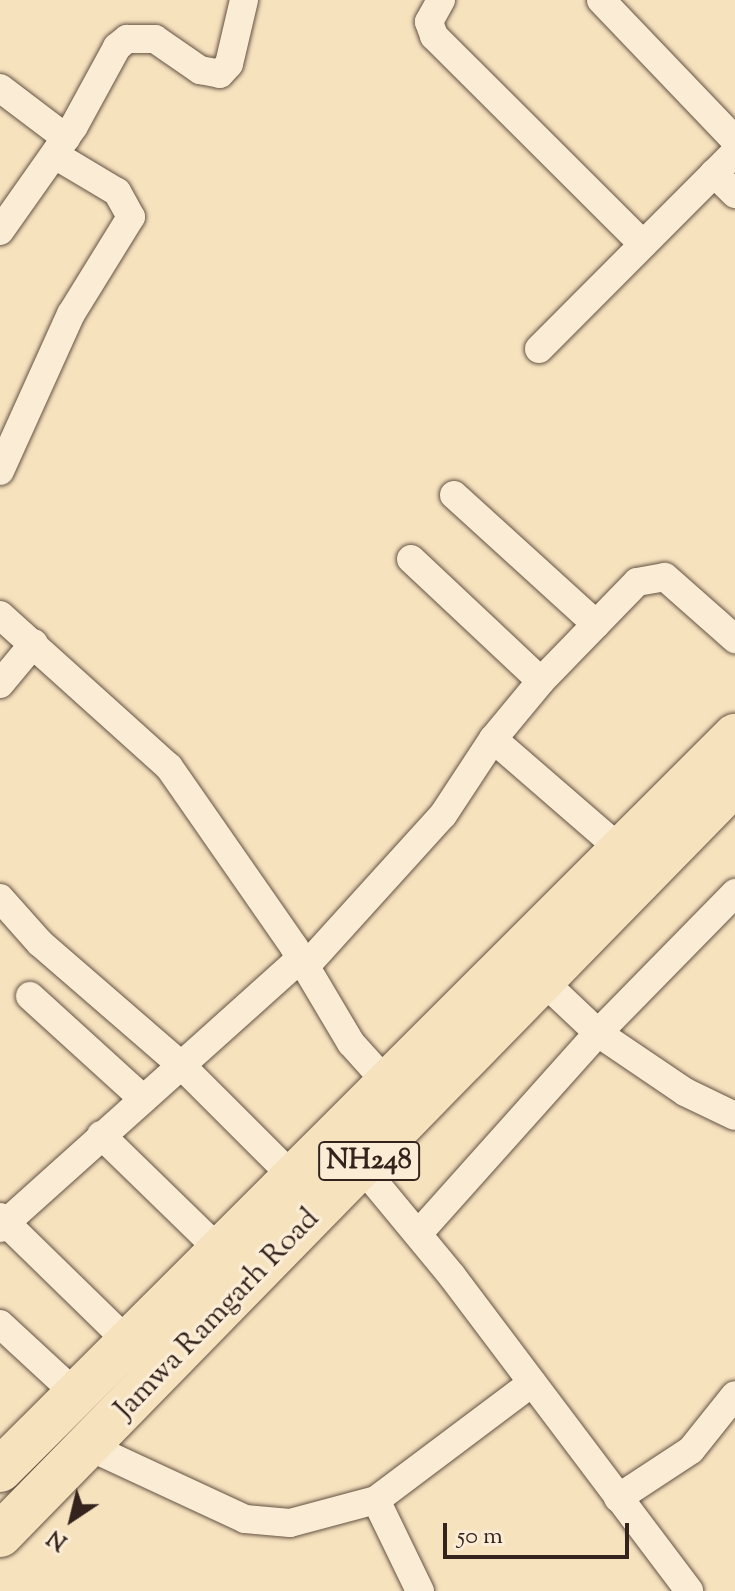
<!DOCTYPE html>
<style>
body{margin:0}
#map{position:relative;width:735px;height:1591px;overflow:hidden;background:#f7e2be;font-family:"Sorts Mill Goudy",serif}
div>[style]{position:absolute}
.roads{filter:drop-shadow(0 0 2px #645344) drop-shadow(0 0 2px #645344)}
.minor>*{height:28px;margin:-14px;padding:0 14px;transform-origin:14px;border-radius:14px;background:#faecd5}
.trunk>*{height:44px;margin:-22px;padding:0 22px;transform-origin:22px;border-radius:22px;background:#f7e2be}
span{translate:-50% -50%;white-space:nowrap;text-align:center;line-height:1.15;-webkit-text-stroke:7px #faecd5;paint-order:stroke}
.shield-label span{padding:2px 6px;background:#faecd5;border:2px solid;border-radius:6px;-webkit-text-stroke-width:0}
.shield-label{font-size:28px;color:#33231c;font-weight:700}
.street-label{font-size:30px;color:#33231c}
.north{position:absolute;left:32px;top:1479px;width:80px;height:80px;-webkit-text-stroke:6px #faecd5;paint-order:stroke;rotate:215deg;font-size:22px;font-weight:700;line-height:32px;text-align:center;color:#33231c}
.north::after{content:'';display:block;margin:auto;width:28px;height:36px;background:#33231c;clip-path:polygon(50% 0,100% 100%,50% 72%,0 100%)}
.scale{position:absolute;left:443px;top:1523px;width:186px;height:36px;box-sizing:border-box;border:4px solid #33231c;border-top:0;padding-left:10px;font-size:24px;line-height:28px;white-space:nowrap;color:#33231c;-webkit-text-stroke:6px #faecd5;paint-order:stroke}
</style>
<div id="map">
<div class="roads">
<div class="minor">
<i style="left:441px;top:0;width:25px;rotate:119deg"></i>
<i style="left:429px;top:22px;width:15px;rotate:70deg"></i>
<i style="left:434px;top:36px;width:295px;rotate:44.9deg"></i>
<i style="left:601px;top:0;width:194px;rotate:46.3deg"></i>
<i style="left:0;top:88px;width:83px;rotate:37.1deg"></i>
<i style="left:714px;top:173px;width:30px;rotate:45deg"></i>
<i style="left:0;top:231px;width:128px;rotate:-54.8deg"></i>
<i style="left:74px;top:126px;width:90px;rotate:-61.4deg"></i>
<i style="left:117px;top:47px;width:13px;rotate:-39deg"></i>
<i style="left:127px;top:39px;width:28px"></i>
<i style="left:155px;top:39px;width:55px;rotate:34.6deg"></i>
<i style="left:200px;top:70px;width:20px;rotate:11deg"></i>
<i style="left:220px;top:74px;width:13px;rotate:-48deg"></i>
<i style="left:229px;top:64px;width:66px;rotate:-76.8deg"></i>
<i style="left:539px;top:349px;width:278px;rotate:-45.1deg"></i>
<i style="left:0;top:471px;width:172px;rotate:-65.7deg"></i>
<i style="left:71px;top:314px;width:114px;rotate:-58.3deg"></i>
<i style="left:131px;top:217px;width:29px;rotate:-119deg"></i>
<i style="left:117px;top:192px;width:72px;rotate:-149.2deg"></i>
<i style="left:454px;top:495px;width:192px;rotate:42.3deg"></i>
<i style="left:411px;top:559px;width:178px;rotate:43.2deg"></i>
<i style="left:0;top:615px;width:227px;rotate:42deg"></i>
<i style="left:169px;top:767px;width:219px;rotate:55.2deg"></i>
<i style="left:294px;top:947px;width:112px;rotate:59.3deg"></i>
<i style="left:351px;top:1043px;width:54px;rotate:48deg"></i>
<i style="left:0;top:684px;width:53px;rotate:-50.3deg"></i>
<i style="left:493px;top:739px;width:167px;rotate:40.9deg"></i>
<i style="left:0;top:898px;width:60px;rotate:48.4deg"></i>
<i style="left:40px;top:943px;width:186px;rotate:40.9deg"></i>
<i style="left:181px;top:1065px;width:156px;rotate:45deg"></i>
<i style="left:305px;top:967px;width:205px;rotate:-47.8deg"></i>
<i style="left:443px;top:815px;width:91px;rotate:-56.7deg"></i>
<i style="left:493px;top:739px;width:75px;rotate:-50.4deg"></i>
<i style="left:541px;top:681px;width:138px;rotate:-45.9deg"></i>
<i style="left:637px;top:582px;width:28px;rotate:-10deg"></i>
<i style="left:665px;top:577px;width:94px;rotate:41.5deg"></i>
<i style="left:542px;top:980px;width:77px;rotate:43.4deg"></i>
<i style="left:598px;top:1033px;width:105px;rotate:34.1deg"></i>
<i style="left:685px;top:1092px;width:55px;rotate:25.6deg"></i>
<i style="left:30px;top:996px;width:153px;rotate:42.3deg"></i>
<i style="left:101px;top:1135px;width:162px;rotate:44.2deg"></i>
<i style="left:352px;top:1155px;width:157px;rotate:50.4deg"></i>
<i style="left:452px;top:1276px;width:394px;rotate:53deg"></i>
<i style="left:0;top:1217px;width:180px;rotate:44.3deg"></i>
<i style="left:0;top:1228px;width:403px;rotate:-41.9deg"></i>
<i style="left:418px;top:1234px;width:270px;rotate:-48.2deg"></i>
<i style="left:598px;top:1033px;width:196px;rotate:-45.6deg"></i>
<i style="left:0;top:1324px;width:105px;rotate:42.7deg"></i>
<i style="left:90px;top:1447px;width:171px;rotate:24.9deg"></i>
<i style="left:245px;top:1519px;width:45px;rotate:5.1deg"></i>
<i style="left:290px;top:1523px;width:89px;rotate:-15deg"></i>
<i style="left:618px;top:1498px;width:87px;rotate:-33.3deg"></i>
<i style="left:691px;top:1450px;width:70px;rotate:-51.3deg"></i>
<i style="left:420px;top:1591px;width:101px;rotate:-115.8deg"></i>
<i style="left:376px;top:1500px;width:195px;rotate:-36.9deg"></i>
</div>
<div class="trunk">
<i style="left:0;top:1470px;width:1039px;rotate:-44.96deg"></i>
<i style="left:0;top:1535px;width:1052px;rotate:-45.66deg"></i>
</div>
</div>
<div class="shield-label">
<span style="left:369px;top:1161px">NH248</span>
</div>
<div class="street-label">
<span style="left:218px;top:1315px;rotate:-46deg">Jamwa Ramgarh Road</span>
</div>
<div class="north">N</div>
<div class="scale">50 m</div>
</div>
